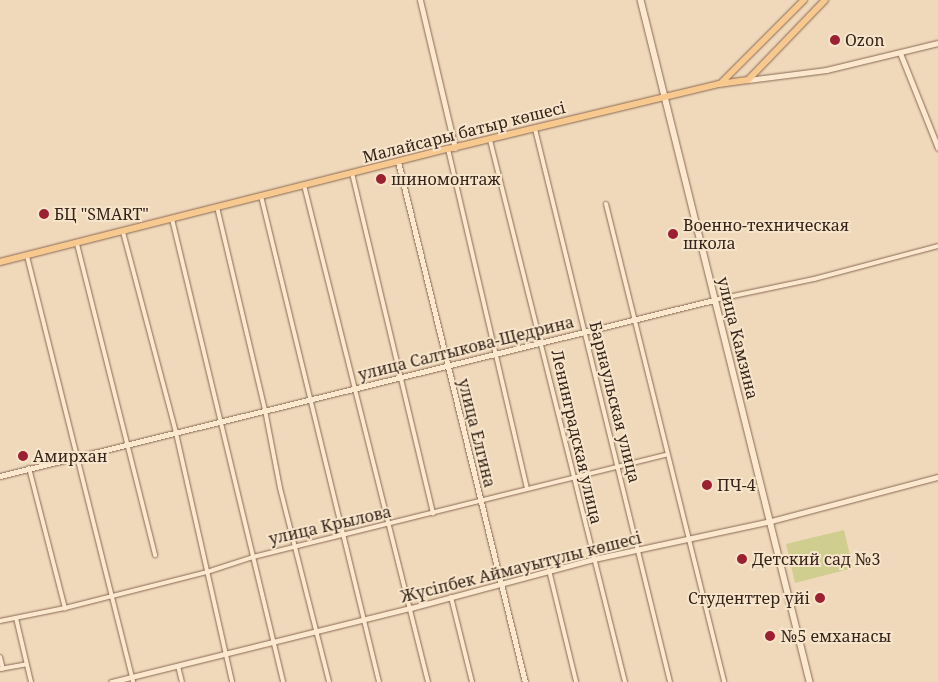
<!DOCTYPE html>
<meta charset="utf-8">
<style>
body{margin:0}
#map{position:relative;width:938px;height:682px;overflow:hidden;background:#f0d9bb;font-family:"Noto Serif",serif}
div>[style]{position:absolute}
.green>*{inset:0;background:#cfce8f}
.roads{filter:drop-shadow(0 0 1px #886954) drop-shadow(0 0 1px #886954)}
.minor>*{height:4px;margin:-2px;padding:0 2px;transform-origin:2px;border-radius:2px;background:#fbe8ce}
.tertiary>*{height:5px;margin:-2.5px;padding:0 2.5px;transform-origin:2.5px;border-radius:2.5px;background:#fbe8ce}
.secondary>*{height:5.5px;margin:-2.75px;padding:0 2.75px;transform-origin:2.75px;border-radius:2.75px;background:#fbe8ce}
.primary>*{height:6px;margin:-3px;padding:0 3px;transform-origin:3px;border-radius:3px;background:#f8c98f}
.dots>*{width:14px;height:14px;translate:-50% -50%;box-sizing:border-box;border:2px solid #f7e5cb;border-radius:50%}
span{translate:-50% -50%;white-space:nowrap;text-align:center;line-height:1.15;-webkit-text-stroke:4px #f7e5cb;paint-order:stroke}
.poi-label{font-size:16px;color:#36241a}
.left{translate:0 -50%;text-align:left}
.right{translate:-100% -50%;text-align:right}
.street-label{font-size:16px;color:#36241a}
</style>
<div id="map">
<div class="green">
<i style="clip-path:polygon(844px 530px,853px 568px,795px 583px,786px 544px)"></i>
</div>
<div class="roads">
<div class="minor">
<i style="left:535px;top:129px;width:569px;rotate:76.28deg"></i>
<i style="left:490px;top:140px;width:559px;rotate:76.01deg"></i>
<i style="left:448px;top:149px;width:348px;rotate:76.9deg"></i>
<i style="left:352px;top:173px;width:350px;rotate:76.6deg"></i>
<i style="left:304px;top:185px;width:512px;rotate:75.99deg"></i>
<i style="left:261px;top:196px;width:500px;rotate:76.35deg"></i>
<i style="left:606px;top:204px;width:492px;rotate:76.1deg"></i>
<i style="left:217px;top:207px;width:209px;rotate:76.7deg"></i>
<i style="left:265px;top:410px;width:79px;rotate:79.1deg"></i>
<i style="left:280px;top:488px;width:200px;rotate:75.8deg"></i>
<i style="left:172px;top:219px;width:476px;rotate:76.5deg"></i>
<i style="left:123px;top:232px;width:208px;rotate:75.2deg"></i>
<i style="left:176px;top:433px;width:255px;rotate:77.3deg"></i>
<i style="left:77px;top:244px;width:321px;rotate:75.9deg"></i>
<i style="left:27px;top:256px;width:439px;rotate:76deg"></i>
<i style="left:714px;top:300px;width:102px;rotate:-11.9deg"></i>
<i style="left:814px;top:279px;width:128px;rotate:-14.9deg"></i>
<i style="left:29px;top:468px;width:145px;rotate:75.6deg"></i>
<i style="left:549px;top:570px;width:115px;rotate:76.4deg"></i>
<i style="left:451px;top:597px;width:88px;rotate:76.1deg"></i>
<i style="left:16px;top:618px;width:66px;rotate:76.8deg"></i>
<i style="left:0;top:621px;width:66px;rotate:-11.3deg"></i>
<i style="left:65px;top:608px;width:146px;rotate:-14.2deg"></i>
<i style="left:207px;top:572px;width:48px;rotate:-18.1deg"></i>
<i style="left:253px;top:557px;width:425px;rotate:-13.9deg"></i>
<i style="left:0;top:657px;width:12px;rotate:76deg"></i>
<i style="left:178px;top:666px;width:16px;rotate:76deg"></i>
<i style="left:0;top:669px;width:27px;rotate:-10deg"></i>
</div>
<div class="tertiary">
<i style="left:420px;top:0;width:152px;rotate:76.7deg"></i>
<i style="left:900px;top:53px;width:102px;rotate:68.2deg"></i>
<i style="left:748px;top:80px;width:79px;rotate:-7.3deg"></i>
<i style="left:826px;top:70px;width:115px;rotate:-13.6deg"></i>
<i style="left:398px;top:162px;width:535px;rotate:76.28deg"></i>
<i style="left:0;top:476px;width:735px;rotate:-13.85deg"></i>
<i style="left:111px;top:682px;width:309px;rotate:-13.9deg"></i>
<i style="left:411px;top:608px;width:189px;rotate:-15deg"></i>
<i style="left:594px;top:559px;width:181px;rotate:-12.1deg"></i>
<i style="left:771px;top:521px;width:173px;rotate:-14.8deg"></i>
</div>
<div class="secondary">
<i style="left:641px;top:0;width:703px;rotate:76.08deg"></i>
</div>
<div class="primary">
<i style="left:722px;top:82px;width:116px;rotate:-45deg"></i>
<i style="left:0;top:262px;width:462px;rotate:-14.2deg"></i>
<i style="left:448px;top:149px;width:279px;rotate:-13.5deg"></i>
<i style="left:719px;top:84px;width:29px;rotate:-8deg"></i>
<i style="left:748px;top:80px;width:111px;rotate:-46.1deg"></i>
</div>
</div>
<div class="dots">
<i style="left:835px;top:40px;background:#9b2031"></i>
<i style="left:381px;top:179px;background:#9b2031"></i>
<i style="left:44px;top:214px;background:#9b2031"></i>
<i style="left:673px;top:234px;background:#9b2031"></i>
<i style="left:23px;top:456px;background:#9b2031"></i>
<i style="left:707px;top:485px;background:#9b2031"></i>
<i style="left:742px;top:559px;background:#9b2031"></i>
<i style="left:820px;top:598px;background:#9b2031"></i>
<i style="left:770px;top:636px;background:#9b2031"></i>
</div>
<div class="poi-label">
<span class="left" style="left:845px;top:40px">Ozon</span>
<span class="left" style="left:391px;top:179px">шиномонтаж</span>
<span class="left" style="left:54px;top:214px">БЦ "SMART"</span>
<span class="left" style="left:683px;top:234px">Военно-техническая<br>школа</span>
<span class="left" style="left:33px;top:456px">Амирхан</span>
<span class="left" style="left:717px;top:485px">ПЧ-4</span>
<span class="left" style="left:752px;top:559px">Детский сад №3</span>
<span class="right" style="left:810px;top:598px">Студенттер үйі</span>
<span class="left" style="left:781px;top:636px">№5 емханасы</span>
</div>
<div class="street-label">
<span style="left:464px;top:132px;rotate:-14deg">Малайсары батыр көшесі</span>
<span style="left:738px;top:338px;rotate:76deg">улица Камзина</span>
<span style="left:466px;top:348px;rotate:-14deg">улица Салтыкова-Щедрина</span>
<span style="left:615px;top:402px;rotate:76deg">Барнаульская улица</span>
<span style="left:477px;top:433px;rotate:76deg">улица Елгина</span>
<span style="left:577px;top:437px;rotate:77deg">Ленинградская улица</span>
<span style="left:330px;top:525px;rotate:-13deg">улица Крылова</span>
<span style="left:521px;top:567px;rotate:-14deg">Жүсіпбек Аймауытұлы көшесі</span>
</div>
</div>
